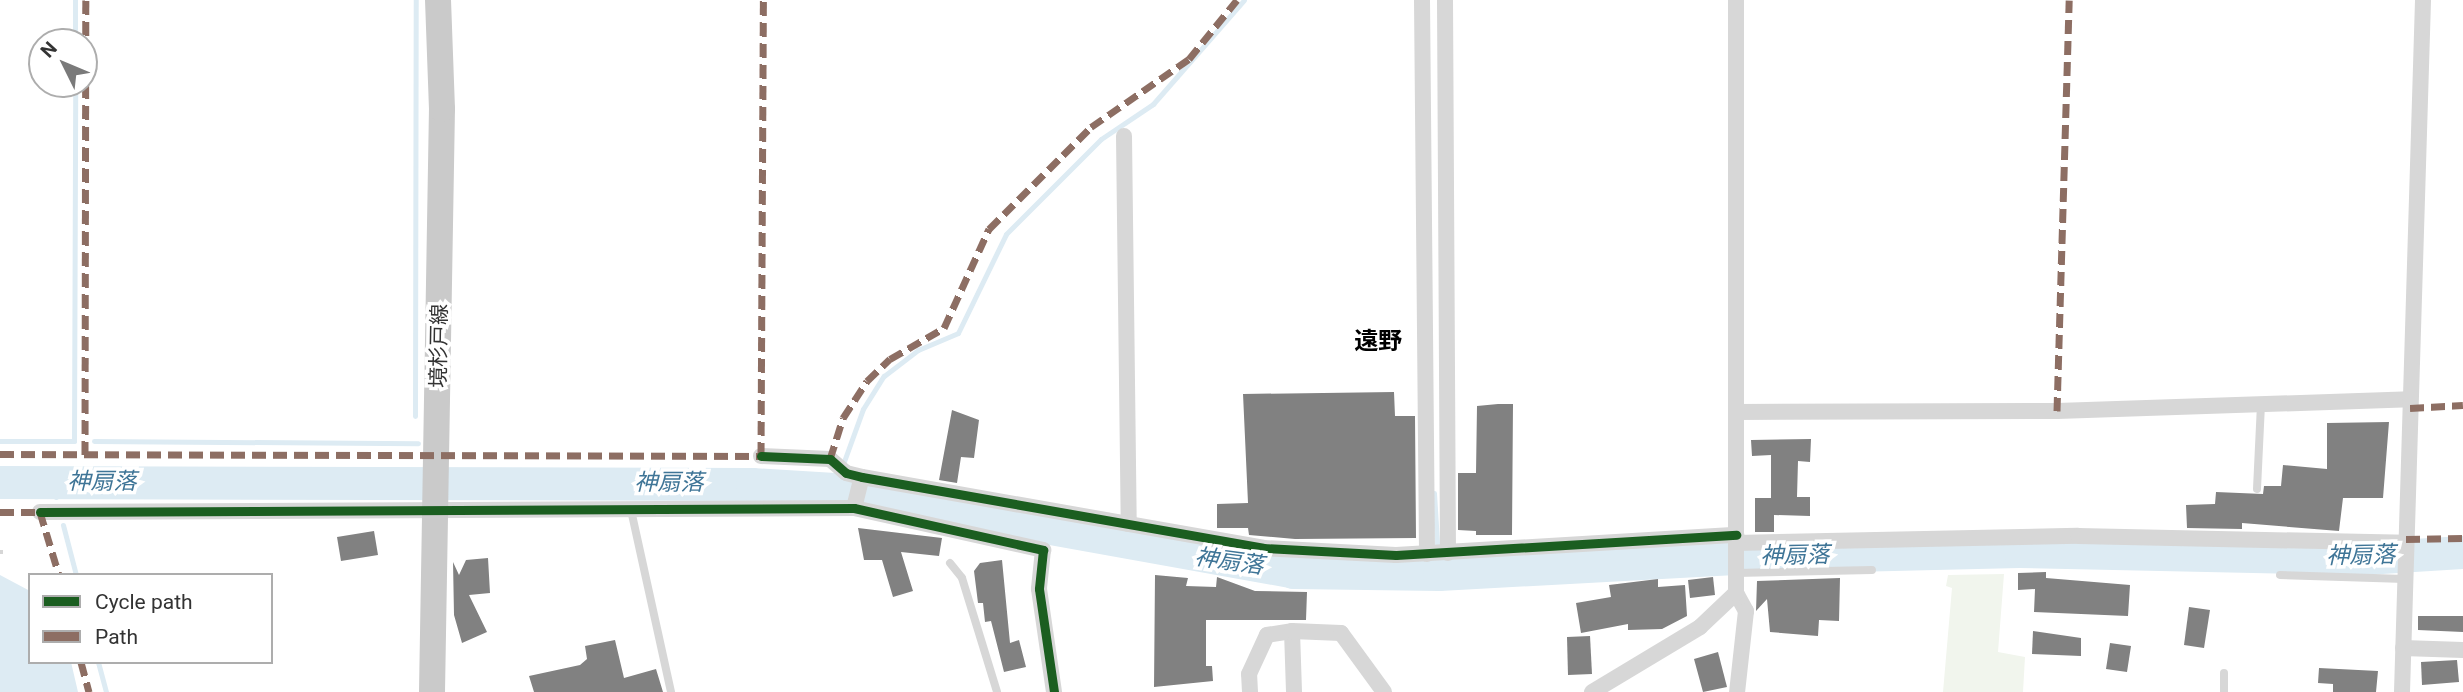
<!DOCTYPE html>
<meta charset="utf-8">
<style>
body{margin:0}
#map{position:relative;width:2463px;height:692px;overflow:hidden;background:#fff;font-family:Roboto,"Noto Sans JP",sans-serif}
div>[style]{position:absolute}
.green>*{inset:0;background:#f1f5ed}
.water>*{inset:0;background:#ddebf3}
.stream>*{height:5px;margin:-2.5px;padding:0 2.5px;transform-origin:2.5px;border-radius:2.5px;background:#ddebf3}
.river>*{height:33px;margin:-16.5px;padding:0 16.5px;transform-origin:16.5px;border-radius:16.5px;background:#ddebf3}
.building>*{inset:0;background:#818181}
.path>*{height:3.5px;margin-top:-1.75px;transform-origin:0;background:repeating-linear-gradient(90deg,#d6d6d6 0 3.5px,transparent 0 7px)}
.service>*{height:8px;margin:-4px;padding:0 4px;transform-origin:4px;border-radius:4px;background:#d7d7d7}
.minor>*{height:16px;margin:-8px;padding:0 8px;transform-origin:8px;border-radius:8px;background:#d7d7d7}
.primary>*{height:26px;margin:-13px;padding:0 13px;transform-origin:13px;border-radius:13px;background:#cacaca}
.quiet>*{height:7px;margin-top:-3.5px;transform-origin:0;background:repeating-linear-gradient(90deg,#8d6e63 0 14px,transparent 0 21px)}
.cycleway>*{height:9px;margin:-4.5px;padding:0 4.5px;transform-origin:4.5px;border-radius:4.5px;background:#1b5e20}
span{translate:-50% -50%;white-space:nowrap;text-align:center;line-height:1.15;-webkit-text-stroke:7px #fff;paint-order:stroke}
.street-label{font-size:21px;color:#333}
.water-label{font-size:23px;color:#3f7597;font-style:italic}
.quarter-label{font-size:24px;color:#000;font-weight:700}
.legend{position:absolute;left:28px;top:573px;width:245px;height:91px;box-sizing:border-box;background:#fff;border:2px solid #adadad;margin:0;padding:9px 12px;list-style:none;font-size:21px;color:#333}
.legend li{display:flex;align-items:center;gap:14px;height:35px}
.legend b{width:35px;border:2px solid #adadad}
.north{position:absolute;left:28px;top:28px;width:70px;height:70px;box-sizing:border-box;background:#fff;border:2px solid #adadad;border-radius:50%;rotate:313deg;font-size:19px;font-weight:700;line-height:28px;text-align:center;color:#333}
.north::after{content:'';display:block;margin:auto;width:24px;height:32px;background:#7a7a7a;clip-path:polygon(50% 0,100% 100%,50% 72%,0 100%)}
</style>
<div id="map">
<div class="green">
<i style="clip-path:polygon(2004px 574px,1998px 652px,2025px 657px,2023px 692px,1943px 692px,1952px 588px,1946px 586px,1948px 575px)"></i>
</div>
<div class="water">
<i style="clip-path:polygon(0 575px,30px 591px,30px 662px,71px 662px,78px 692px,0 692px)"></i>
</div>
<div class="stream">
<i style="left:75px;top:42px;width:42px;rotate:-90deg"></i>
<i style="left:415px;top:416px;width:416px;rotate:-89.9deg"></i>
<i style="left:0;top:441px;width:74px"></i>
<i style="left:74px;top:441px;width:357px;rotate:-89.8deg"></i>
<i style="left:94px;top:441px;width:324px;rotate:0.4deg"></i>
<i style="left:834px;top:489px;width:85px;rotate:-70.1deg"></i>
<i style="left:863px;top:409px;width:39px;rotate:-58deg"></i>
<i style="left:884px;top:376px;width:43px;rotate:-37.4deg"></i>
<i style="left:918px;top:350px;width:43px;rotate:-23deg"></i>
<i style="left:958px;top:333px;width:110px;rotate:-64.1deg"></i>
<i style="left:1006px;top:234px;width:134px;rotate:-45deg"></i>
<i style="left:1101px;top:139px;width:63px;rotate:-33.9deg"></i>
<i style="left:1153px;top:104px;width:138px;rotate:-48.8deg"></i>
<i style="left:1434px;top:493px;width:81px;rotate:86.5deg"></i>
<i style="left:56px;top:497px;width:14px;rotate:-82deg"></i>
<i style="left:63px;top:525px;width:52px;rotate:75.4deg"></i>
<i style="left:98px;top:662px;width:31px;rotate:75deg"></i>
</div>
<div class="river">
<i style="left:0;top:482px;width:752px;rotate:0.15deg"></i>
<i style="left:752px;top:484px;width:82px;rotate:3.5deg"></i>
<i style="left:834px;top:489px;width:466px;rotate:10.2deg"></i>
<i style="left:1293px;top:572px;width:146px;rotate:0.8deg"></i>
<i style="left:1439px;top:574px;width:291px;rotate:-3.1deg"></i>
<i style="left:1730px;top:558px;width:289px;rotate:-1.4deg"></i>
<i style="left:2019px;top:551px;width:346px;rotate:1.2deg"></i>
<i style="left:2365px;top:558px;width:98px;rotate:-3.5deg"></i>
</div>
<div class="building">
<i style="clip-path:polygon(1394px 392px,1395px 416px,1415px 416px,1416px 538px,1295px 539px,1249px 535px,1248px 528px,1217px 528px,1217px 504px,1248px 503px,1243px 394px)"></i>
<i style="clip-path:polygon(1498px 404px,1513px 404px,1512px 535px,1476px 535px,1476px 531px,1458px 530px,1458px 473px,1476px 473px,1477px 406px)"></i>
<i style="clip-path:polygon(952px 410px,979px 420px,974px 458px,961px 457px,957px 483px,939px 480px)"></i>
<i style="clip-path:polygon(2389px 422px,2383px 498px,2343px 498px,2339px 531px,2242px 523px,2242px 529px,2187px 528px,2186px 505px,2215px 504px,2216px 492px,2263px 494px,2264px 486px,2281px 486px,2283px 465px,2327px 469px,2327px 423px)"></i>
<i style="clip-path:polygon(1811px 439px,1810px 462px,1798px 461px,1797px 497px,1810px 497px,1810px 516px,1774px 515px,1774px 532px,1755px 532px,1755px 498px,1771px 498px,1771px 455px,1752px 456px,1751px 440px)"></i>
<i style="clip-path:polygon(858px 528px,942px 538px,939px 556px,901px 552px,913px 591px,893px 597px,882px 560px,864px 560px)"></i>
<i style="clip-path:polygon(374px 531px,378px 555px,341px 561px,337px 537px)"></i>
<i style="clip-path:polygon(488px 558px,490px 593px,469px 595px,487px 632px,462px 643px,454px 615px,453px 562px,459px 575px,466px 560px)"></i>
<i style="clip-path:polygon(1002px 560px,1010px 643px,1019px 640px,1026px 667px,1004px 672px,991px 621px,985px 622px,983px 603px,978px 603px,974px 571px,980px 563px)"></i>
<i style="clip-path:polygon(2046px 572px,2046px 578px,2130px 585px,2128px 616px,2034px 612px,2035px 589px,2018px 590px,2018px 573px)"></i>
<i style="clip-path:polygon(1155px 575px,1188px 578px,1186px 586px,1216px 587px,1217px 577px,1255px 591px,1307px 592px,1306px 620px,1206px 620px,1206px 666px,1212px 666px,1213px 681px,1154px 687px)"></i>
<i style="clip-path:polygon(1713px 577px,1715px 595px,1690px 598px,1688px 580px)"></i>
<i style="clip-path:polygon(1840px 578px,1839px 621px,1819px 620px,1818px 636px,1770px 632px,1767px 599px,1756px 611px,1757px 581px)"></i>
<i style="clip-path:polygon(1658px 579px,1658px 587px,1685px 585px,1687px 616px,1662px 629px,1628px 630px,1628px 624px,1581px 633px,1576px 603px,1611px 597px,1609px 585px)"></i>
<i style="clip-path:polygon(2189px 607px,2210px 610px,2204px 648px,2184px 645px)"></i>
<i style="clip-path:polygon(2418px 616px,2463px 616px,2463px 632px,2418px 630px)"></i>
<i style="clip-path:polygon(2033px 631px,2081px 638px,2081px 656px,2032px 654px)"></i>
<i style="clip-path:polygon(1590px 636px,1592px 674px,1568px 675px,1567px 637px)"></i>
<i style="clip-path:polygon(615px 640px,624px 678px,656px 669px,663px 692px,534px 692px,529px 676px,580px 665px,587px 659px,585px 646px)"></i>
<i style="clip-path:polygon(2110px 643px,2131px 646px,2127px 672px,2106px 669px)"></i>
<i style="clip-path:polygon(1718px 652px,1727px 687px,1703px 692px,1694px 659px)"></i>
<i style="clip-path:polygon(2457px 660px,2459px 682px,2422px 685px,2421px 662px)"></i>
<i style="clip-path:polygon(2319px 668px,2378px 671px,2376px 692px,2333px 692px,2333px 684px,2318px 683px)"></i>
</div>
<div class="path">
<i style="left:0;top:552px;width:7px"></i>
</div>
<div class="service">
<i style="left:2257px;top:489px;width:85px;rotate:-87.3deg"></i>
<i style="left:631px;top:510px;width:186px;rotate:77.6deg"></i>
<i style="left:950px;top:563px;width:19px;rotate:51deg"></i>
<i style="left:962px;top:578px;width:119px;rotate:72.9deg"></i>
<i style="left:1736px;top:573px;width:136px;rotate:-1.3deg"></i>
<i style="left:2280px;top:575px;width:125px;rotate:1.8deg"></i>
<i style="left:2224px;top:692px;width:19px;rotate:-90deg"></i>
</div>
<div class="minor">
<i style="left:1422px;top:0;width:554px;rotate:89.48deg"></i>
<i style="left:1445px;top:0;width:553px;rotate:89.69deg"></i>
<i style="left:1124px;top:136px;width:388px;rotate:89.3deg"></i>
<i style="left:1737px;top:412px;width:320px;rotate:-0.2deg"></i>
<i style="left:2057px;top:411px;width:353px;rotate:-1.9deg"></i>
<i style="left:761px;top:456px;width:69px;rotate:2.5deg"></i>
<i style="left:830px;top:459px;width:21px;rotate:41deg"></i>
<i style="left:846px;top:473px;width:16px;rotate:14deg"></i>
<i style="left:862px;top:477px;width:407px;rotate:10deg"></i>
<i style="left:1263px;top:548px;width:133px;rotate:3deg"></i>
<i style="left:1396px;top:555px;width:341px;rotate:-3.4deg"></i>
<i style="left:854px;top:508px;width:32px;rotate:-76deg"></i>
<i style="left:40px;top:512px;width:814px;rotate:-0.28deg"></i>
<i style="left:854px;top:508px;width:194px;rotate:12.5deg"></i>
<i style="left:1043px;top:550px;width:39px;rotate:96deg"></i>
<i style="left:1039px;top:589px;width:104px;rotate:81.7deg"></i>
<i style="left:1736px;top:543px;width:342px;rotate:-1.2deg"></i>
<i style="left:2078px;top:536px;width:328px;rotate:1.2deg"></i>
<i style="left:1736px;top:593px;width:21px;rotate:61deg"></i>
<i style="left:1746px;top:611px;width:81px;rotate:96.3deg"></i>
<i style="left:1292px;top:631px;width:61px;rotate:88.1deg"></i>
<i style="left:2403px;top:648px;width:60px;rotate:1.9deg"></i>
<i style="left:1250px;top:692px;width:18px;rotate:-93deg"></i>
<i style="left:1249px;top:674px;width:43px;rotate:-65.2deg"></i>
<i style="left:1267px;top:635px;width:25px;rotate:-9deg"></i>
<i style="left:1292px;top:631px;width:49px;rotate:2.3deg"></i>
<i style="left:1341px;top:633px;width:73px;rotate:53.9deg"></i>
<i style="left:1592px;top:692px;width:126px;rotate:-31deg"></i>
<i style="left:1700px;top:627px;width:50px;rotate:-43.4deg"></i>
<i style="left:1736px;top:593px;width:593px;rotate:-90deg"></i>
<i style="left:2402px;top:692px;width:692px;rotate:-88.26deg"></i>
</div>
<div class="primary">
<i style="left:432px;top:692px;width:583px;rotate:-89.02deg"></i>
<i style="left:442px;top:109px;width:109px;rotate:-92.1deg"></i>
</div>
<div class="quiet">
<i style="left:2410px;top:408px;width:53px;rotate:-3.2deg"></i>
<i style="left:2057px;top:411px;width:411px;rotate:-88.3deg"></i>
<i style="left:0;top:454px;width:761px;rotate:0.15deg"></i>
<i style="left:761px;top:456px;width:456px;rotate:-89.7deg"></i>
<i style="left:85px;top:455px;width:455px;rotate:-89.9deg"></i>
<i style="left:830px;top:459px;width:43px;rotate:-72.4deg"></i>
<i style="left:843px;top:418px;width:44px;rotate:-57deg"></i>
<i style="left:867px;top:381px;width:32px;rotate:-44deg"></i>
<i style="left:890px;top:359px;width:62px;rotate:-29.9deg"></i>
<i style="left:944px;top:328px;width:109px;rotate:-65.6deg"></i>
<i style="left:989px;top:229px;width:144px;rotate:-45deg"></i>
<i style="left:1091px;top:127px;width:119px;rotate:-34.8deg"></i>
<i style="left:1189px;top:59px;width:76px;rotate:-50.9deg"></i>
<i style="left:0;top:512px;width:40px"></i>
<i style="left:40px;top:512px;width:66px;rotate:73.2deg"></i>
<i style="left:2406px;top:539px;width:57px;rotate:-1deg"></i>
<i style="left:81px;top:662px;width:31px;rotate:75deg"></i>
</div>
<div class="cycleway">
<i style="left:761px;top:456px;width:69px;rotate:2.5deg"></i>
<i style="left:830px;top:459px;width:21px;rotate:41deg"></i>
<i style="left:846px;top:473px;width:16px;rotate:14deg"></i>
<i style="left:862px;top:477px;width:407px;rotate:10deg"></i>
<i style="left:1263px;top:548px;width:133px;rotate:3deg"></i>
<i style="left:1396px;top:555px;width:341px;rotate:-3.4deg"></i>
<i style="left:40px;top:512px;width:814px;rotate:-0.28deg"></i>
<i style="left:854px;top:508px;width:194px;rotate:12.5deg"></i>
<i style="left:1043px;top:550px;width:39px;rotate:96deg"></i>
<i style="left:1039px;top:589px;width:104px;rotate:81.7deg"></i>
</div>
<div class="street-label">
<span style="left:439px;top:346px;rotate:-89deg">境杉戸線</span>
</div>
<div class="water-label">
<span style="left:102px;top:482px">神扇落</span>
<span style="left:669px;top:483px">神扇落</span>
<span style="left:1795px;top:556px;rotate:-1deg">神扇落</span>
<span style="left:2361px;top:556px;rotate:-1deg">神扇落</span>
<span style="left:1229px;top:562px;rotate:8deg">神扇落</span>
</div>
<div class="quarter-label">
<span style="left:1378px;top:342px">遠野</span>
</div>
<ul class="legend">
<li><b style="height:9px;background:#1b5e20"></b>Cycle path</li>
<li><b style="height:9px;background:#8d6e63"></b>Path</li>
</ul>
<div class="north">N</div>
</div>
